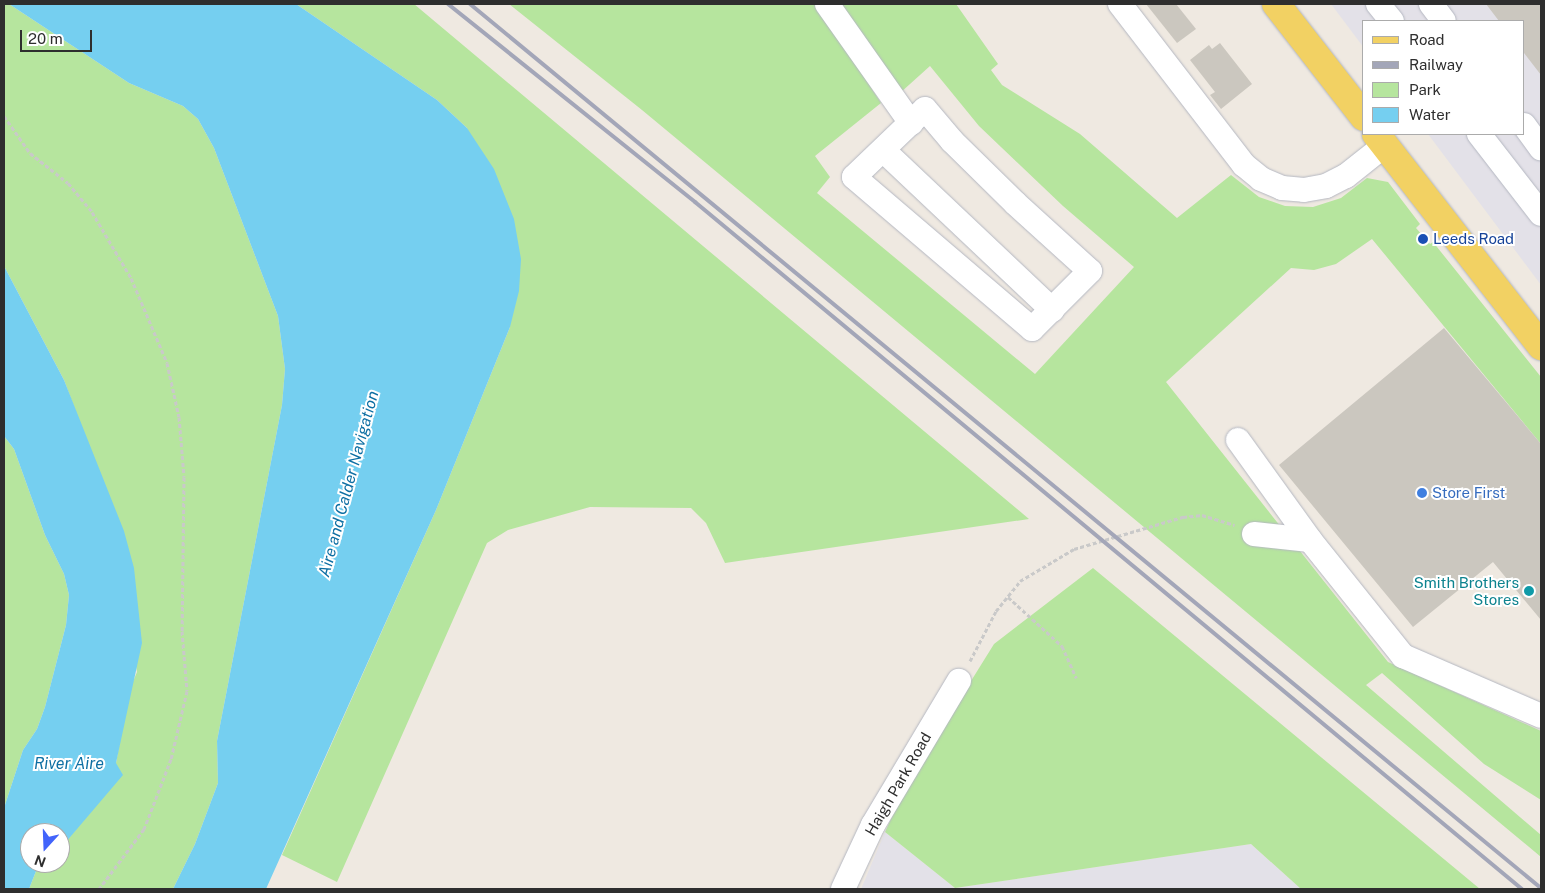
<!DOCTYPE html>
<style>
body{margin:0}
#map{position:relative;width:1545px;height:893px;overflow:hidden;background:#efe9e1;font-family:"Public Sans",sans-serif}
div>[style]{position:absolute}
.industrial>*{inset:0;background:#e3e1e8}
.green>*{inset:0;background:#b6e59e}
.water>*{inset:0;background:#75cff0}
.building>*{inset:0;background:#cbc7bf}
.path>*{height:3px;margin-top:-1.5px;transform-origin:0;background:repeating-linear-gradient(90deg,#c9c9c9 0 4px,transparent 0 6.5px)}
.roads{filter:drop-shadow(0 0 1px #b4b7c1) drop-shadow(0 0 1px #b4b7c1)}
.minor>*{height:24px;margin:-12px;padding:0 12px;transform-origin:12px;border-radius:12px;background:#fff}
.major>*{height:28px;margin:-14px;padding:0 14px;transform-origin:14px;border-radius:14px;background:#f2d163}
.rail>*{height:4px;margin:-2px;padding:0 2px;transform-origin:2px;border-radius:2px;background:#a3a6b8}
.dots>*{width:14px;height:14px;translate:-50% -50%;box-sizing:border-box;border:2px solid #fff;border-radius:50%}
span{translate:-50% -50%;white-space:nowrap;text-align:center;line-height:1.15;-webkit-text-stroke:4px #fff;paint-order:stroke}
.transit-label{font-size:15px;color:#164399}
.left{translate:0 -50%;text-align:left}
.shop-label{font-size:15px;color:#366cbe}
.culture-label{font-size:15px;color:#0d838f}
.right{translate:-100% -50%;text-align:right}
.street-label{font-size:15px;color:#2e2e2e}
.water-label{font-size:16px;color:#0d6fa3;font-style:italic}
.frame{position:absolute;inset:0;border:5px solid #2e2e2e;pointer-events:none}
.legend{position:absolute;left:1362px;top:20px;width:162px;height:115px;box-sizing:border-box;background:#fff;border:1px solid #ababab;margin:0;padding:6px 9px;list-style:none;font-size:15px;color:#2e2e2e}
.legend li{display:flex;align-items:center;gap:10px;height:25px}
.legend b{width:25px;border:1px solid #ababab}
.north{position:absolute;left:20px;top:823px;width:50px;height:50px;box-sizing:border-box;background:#fff;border:1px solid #ababab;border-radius:50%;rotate:200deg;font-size:14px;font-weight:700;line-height:20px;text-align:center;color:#2e2e2e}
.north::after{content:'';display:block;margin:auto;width:18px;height:22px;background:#4264fb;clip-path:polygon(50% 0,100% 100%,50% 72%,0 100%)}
.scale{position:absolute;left:20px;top:30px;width:72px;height:22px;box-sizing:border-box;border:2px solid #2e2e2e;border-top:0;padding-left:6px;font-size:15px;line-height:18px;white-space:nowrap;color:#2e2e2e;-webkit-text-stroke:4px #fff;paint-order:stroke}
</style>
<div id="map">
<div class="industrial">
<i style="clip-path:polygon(1331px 4px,1541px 4px,1541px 285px,1428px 134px,1524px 134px,1524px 21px,1364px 21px,1364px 48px)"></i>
<i style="clip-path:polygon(885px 832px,955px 888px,1251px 844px,1301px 889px,861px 889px)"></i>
</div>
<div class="green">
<i style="clip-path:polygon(4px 4px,9px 4px,129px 83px,183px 106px,198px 119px,214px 148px,278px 316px,285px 369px,282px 405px,217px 741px,218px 783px,195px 844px,173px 889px,29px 889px,38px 866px,60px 863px,60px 849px,104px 795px,116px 763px,129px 691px,137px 672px,103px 484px,64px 380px,4px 266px)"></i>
<i style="clip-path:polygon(296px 4px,414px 4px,1029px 519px,725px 563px,706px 523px,691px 508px,590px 507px,508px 530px,487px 543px,337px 882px,282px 855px,436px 510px,510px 327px,467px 128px,437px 100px)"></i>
<i style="clip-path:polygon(509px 4px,817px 4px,881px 103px,815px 156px,830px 177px,817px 193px,1035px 374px,1134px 267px,1063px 206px,979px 126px,930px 66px,900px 93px,841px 4px,956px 4px,998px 64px,991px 70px,1002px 85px,1080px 134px,1177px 218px,1231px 175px,1259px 197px,1285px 206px,1313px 207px,1341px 198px,1367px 178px,1388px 182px,1420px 224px,1416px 228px,1430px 244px,1433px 242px,1541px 377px,1541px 444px,1372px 239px,1336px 264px,1314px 270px,1291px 268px,1166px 382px,1388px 662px,1541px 731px,1541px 800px,1484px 764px,1382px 673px,1366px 685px,1541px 835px,1541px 857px,642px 110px)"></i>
<i style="clip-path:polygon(4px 436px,14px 449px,45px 535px,64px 574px,69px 595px,66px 625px,45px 707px,37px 729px,23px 750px,4px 808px)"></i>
<i style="clip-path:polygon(1093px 568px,1480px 889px,1301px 889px,1251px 844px,955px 888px,885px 832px,907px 784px,994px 644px)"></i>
</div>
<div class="water">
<i style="clip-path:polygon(9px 4px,296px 4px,437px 100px,467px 128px,494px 169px,514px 219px,521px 259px,519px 291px,510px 327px,436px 510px,266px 889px,173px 889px,195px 844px,218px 783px,217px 741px,282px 405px,285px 369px,278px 316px,214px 148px,198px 119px,183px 106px,129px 83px)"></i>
<i style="clip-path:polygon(4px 266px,64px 380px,124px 531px,134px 568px,142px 643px,116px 763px,123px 775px,60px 849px,60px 833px,30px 833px,30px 863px,42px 863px,38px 866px,29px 889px,4px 889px,4px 808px,23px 750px,37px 729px,45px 707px,66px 625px,69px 595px,64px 574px,45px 535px,14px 449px,4px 436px)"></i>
</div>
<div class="building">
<i style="clip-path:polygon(1146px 4px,1176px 4px,1196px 29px,1177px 43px)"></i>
<i style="clip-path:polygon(1486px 4px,1541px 4px,1541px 75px,1524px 53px,1524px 21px,1499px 21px)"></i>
<i style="clip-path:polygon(1220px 43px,1252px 84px,1221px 109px,1210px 95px,1215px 92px,1190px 60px,1209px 45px,1212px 49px)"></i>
<i style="clip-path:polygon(1444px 328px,1541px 444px,1541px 620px,1493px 562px,1413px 627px,1279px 465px)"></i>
</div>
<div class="path">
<i style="left:4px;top:116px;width:45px;rotate:54.9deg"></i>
<i style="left:30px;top:153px;width:48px;rotate:38.3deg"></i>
<i style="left:68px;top:183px;width:38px;rotate:50deg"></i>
<i style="left:92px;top:212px;width:77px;rotate:59.4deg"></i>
<i style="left:131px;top:278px;width:92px;rotate:67deg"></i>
<i style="left:167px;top:363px;width:55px;rotate:77.5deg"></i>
<i style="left:179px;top:417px;width:60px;rotate:85.2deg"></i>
<i style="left:184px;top:477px;width:154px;rotate:90.7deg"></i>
<i style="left:182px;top:631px;width:60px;rotate:85.2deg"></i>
<i style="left:187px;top:691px;width:70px;rotate:103.2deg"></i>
<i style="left:171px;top:759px;width:75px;rotate:111.1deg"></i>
<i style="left:144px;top:829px;width:75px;rotate:126.9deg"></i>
<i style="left:1008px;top:597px;width:73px;rotate:42.2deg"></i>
<i style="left:1062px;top:646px;width:35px;rotate:66deg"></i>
<i style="left:970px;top:661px;width:56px;rotate:-62.5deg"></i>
<i style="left:996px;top:611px;width:38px;rotate:-51deg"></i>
<i style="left:1020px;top:581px;width:63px;rotate:-30.7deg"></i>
<i style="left:1074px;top:549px;width:114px;rotate:-16.4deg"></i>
<i style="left:1183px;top:517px;width:19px;rotate:-6deg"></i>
<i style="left:1202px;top:515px;width:34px;rotate:17deg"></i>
</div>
<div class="roads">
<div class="minor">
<i style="left:827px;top:4px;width:146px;rotate:54.8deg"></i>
<i style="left:1120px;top:4px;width:203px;rotate:52.4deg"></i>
<i style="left:1244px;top:165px;width:22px;rotate:39deg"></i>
<i style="left:1261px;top:179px;width:23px;rotate:23deg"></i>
<i style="left:1282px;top:188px;width:22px;rotate:5deg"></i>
<i style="left:1304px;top:190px;width:22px;rotate:-10deg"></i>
<i style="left:1326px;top:186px;width:22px;rotate:-27deg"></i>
<i style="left:1346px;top:176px;width:50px;rotate:-38.5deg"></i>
<i style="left:1378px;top:4px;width:22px;rotate:51deg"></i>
<i style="left:1431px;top:4px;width:21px;rotate:53deg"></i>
<i style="left:925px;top:109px;width:42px;rotate:49.8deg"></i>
<i style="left:952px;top:141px;width:88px;rotate:44.5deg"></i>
<i style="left:1015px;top:203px;width:101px;rotate:42.2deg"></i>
<i style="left:1090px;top:271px;width:82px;rotate:135deg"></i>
<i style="left:1032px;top:329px;width:234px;rotate:-139.5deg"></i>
<i style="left:854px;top:177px;width:98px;rotate:-43.8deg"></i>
<i style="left:1524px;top:125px;width:29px;rotate:54deg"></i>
<i style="left:1479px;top:134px;width:101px;rotate:52.2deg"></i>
<i style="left:883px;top:150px;width:233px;rotate:43.4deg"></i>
<i style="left:1238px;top:440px;width:123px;rotate:54.2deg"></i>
<i style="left:1310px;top:540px;width:149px;rotate:51.3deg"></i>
<i style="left:1403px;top:656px;width:150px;rotate:23.5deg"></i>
<i style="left:1254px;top:534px;width:56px;rotate:6.1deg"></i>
<i style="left:843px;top:889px;width:71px;rotate:-64.9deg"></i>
<i style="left:873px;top:825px;width:168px;rotate:-59.2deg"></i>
</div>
<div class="major">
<i style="left:1276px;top:4px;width:143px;rotate:52.1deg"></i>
<i style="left:1376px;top:134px;width:269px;rotate:52.1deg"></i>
</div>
</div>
<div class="rail">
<i style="left:448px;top:4px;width:317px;rotate:38.7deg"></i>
<i style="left:695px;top:202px;width:1075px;rotate:39.72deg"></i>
<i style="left:470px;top:4px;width:1389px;rotate:39.54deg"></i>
</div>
<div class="dots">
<i style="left:1423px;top:239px;background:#1a4fb4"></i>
<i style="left:1422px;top:493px;background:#3f7fe0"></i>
<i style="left:1529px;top:591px;background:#0f9aa8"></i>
</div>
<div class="transit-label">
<span class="left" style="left:1433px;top:239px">Leeds Road</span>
</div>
<div class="shop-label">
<span class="left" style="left:1432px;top:493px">Store First</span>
</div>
<div class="culture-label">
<span class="right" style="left:1519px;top:591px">Smith Brothers<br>Stores</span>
</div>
<div class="street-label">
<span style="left:898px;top:784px;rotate:-60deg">Haigh Park Road</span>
</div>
<div class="water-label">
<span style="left:349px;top:484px;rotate:-75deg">Aire and Calder Navigation</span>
<span style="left:69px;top:764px">River Aire</span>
</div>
<div class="frame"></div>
<ul class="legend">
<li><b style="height:6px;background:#f2d163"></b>Road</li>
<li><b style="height:6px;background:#a3a6b8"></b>Railway</li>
<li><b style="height:14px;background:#b6e59e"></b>Park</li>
<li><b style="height:14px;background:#75cff0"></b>Water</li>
</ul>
<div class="north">N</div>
<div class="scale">20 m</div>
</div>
